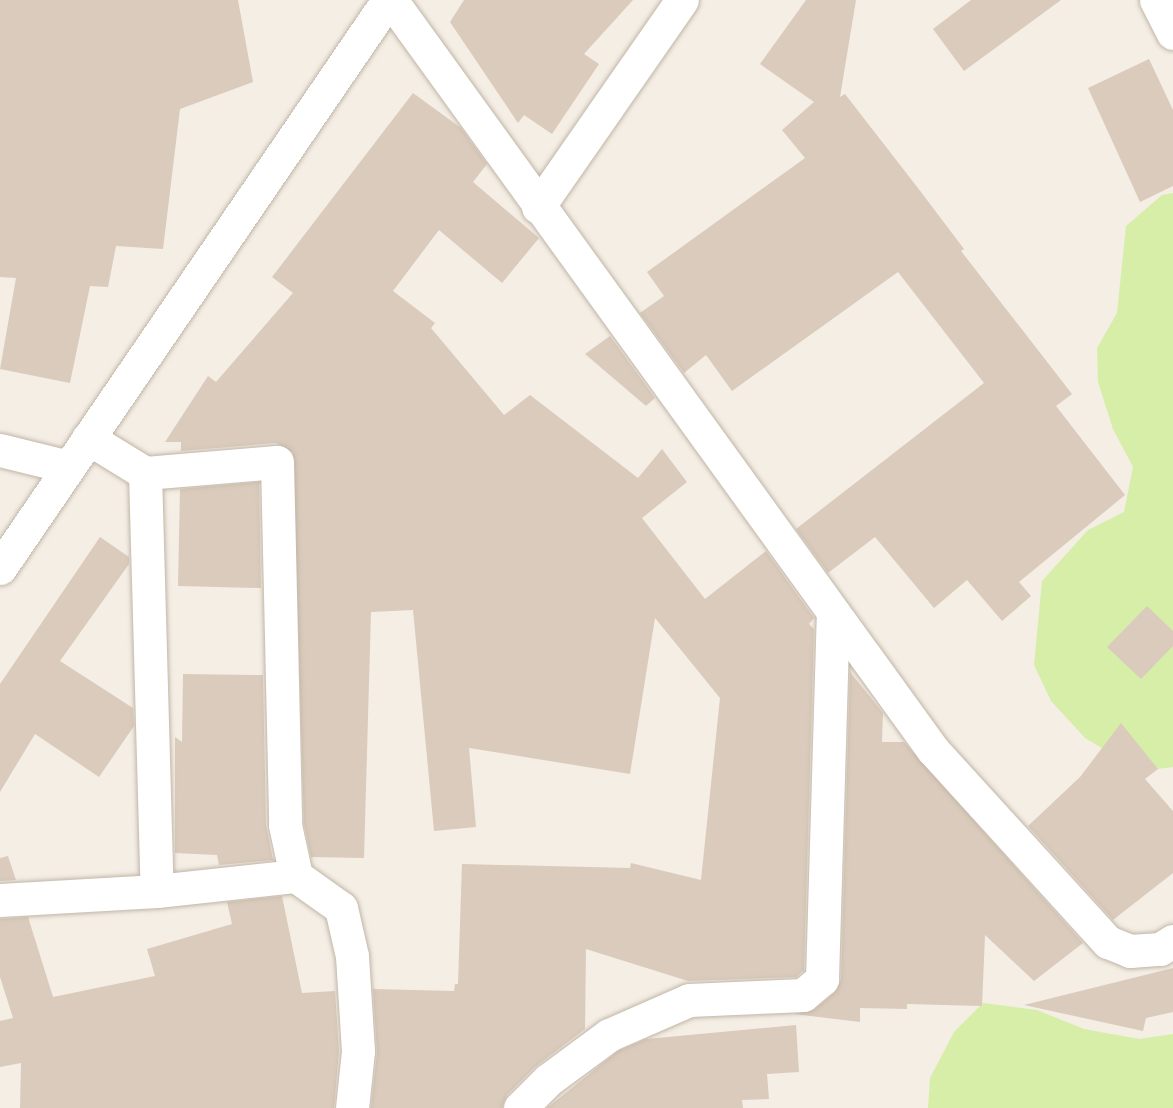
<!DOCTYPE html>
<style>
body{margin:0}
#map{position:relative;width:1173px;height:1108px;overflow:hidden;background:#f4eee5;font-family:Karla,sans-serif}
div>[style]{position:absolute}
.green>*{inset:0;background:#d6eea8}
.building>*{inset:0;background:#dacbbc}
.roads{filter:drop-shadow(0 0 2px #c1b5a6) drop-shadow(0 0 2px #c1b5a6)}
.minor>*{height:33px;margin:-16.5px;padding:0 16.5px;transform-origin:16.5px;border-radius:16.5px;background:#fff}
span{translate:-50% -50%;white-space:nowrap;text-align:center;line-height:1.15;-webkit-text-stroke:5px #fff;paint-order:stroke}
</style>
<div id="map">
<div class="green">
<i style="clip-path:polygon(1173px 193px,1173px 767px,1140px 771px,1085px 738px,1051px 701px,1034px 665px,1042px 581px,1088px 530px,1124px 512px,1133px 467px,1113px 429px,1098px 382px,1097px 348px,1117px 313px,1126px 226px,1162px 195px)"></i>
<i style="clip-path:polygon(983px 1003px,1037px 1010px,1084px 1029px,1139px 1039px,1173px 1034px,1173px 1108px,928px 1108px,930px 1078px,954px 1032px)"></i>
</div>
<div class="building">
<i style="clip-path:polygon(0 0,238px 0,253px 82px,180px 109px,163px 249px,116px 246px,108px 287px,90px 286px,70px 383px,0 369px,16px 278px,0 277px)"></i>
<i style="clip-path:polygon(464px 0,633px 0,584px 54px,599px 64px,552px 134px,524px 115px,518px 123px,450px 22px)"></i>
<i style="clip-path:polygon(806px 0,856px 0,840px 97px,845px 94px,921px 192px,964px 249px,961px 251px,1072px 394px,1056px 406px,1125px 495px,1019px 582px,1031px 596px,1002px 621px,967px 580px,934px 608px,875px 537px,828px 573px,796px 529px,984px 383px,898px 272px,732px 391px,706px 355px,684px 373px,640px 313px,664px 296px,647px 272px,805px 158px,782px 130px,814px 102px,760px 64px)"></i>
<i style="clip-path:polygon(971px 0,1061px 0,964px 71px,933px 29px)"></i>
<i style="clip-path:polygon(1149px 59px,1173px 110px,1173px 186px,1140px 202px,1088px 88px)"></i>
<i style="clip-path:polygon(413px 93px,461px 128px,487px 164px,473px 182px,539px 238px,502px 283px,439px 230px,393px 291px,435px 323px,431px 328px,504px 415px,530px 395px,638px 478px,662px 449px,687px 482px,642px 518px,705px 599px,766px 551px,814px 618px,809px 624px,814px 629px,804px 970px,796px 977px,688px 981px,586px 949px,585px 1029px,535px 1067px,507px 1095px,502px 1108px,371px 1108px,377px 1053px,373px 989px,454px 991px,455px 984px,458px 984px,462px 864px,630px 868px,631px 863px,701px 880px,720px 698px,655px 618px,630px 774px,469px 748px,476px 827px,434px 831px,413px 610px,371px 612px,364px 858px,311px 857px,304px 823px,293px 453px,276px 443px,181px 451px,181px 442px,165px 442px,208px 376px,216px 382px,293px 293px,272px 277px)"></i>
<i style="clip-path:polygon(610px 336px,655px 398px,646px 406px,585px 354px)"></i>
<i style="clip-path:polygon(259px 482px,261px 588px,178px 586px,180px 489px)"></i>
<i style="clip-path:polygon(100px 537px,129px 557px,129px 564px,60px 661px,133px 708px,134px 726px,99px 777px,35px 734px,0 792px,0 684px)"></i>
<i style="clip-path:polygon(1147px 606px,1173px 631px,1173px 646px,1141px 679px,1107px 647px)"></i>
<i style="clip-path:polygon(850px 672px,883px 713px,882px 742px,904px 742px,1083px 943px,1034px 981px,985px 935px,982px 1006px,907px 1004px,907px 1009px,860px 1008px,860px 1022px,794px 1014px,815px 1009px,834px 993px,841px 980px)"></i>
<i style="clip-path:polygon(183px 674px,263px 675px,266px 825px,273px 860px,219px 865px,217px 855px,175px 853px,175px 737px,182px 742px)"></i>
<i style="clip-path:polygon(1121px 723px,1158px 769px,1145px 779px,1173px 811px,1173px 873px,1113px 920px,1028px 826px,1080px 777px)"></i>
<i style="clip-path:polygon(8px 856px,16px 880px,0 881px,0 858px)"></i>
<i style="clip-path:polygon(282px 896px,302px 993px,335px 991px,339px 1051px,334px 1108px,20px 1108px,21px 1063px,0 1067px,0 1021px,13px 1018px,0 977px,0 919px,28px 917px,53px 997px,155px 976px,147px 949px,232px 924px,227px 902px)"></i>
<i style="clip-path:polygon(1173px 968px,1173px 1012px,1146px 1018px,1143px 1031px,1024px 1005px)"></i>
<i style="clip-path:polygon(796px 1025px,799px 1072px,767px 1074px,769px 1099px,742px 1100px,743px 1108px,547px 1108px,618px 1051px,646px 1039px)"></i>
</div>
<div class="roads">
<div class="minor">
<i style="left:391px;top:0;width:925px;rotate:54.15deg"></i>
<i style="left:933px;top:750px;width:260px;rotate:47.7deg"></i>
<i style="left:1108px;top:942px;width:24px;rotate:22deg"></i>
<i style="left:1130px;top:951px;width:30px;rotate:-4deg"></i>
<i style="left:1160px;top:949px;width:15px;rotate:-32deg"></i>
<i style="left:1156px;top:0;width:37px;rotate:63deg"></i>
<i style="left:538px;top:207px;width:252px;rotate:-55.2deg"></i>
<i style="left:88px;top:438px;width:67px;rotate:31.6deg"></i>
<i style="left:145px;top:473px;width:132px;rotate:-4.8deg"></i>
<i style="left:277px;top:462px;width:363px;rotate:88.7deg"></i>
<i style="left:285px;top:825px;width:52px;rotate:77.8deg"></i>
<i style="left:296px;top:876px;width:55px;rotate:35.4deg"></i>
<i style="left:341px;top:908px;width:49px;rotate:77.1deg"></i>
<i style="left:352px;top:956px;width:95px;rotate:86.4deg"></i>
<i style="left:358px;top:1051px;width:57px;rotate:96deg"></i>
<i style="left:0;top:450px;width:71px;rotate:13.8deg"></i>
<i style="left:145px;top:473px;width:418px;rotate:88.4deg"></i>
<i style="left:157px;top:891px;width:140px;rotate:-6.2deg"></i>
<i style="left:0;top:568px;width:688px;rotate:-55.66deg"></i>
<i style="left:0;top:900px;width:157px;rotate:-3.3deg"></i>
<i style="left:520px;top:1108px;width:40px;rotate:-45deg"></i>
<i style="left:548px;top:1080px;width:76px;rotate:-36.4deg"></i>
<i style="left:609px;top:1035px;width:87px;rotate:-23.6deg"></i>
<i style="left:689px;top:1000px;width:114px;rotate:-2.5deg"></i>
<i style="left:803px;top:995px;width:25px;rotate:-40deg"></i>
<i style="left:822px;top:979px;width:365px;rotate:-88.3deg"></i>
</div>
</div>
</div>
